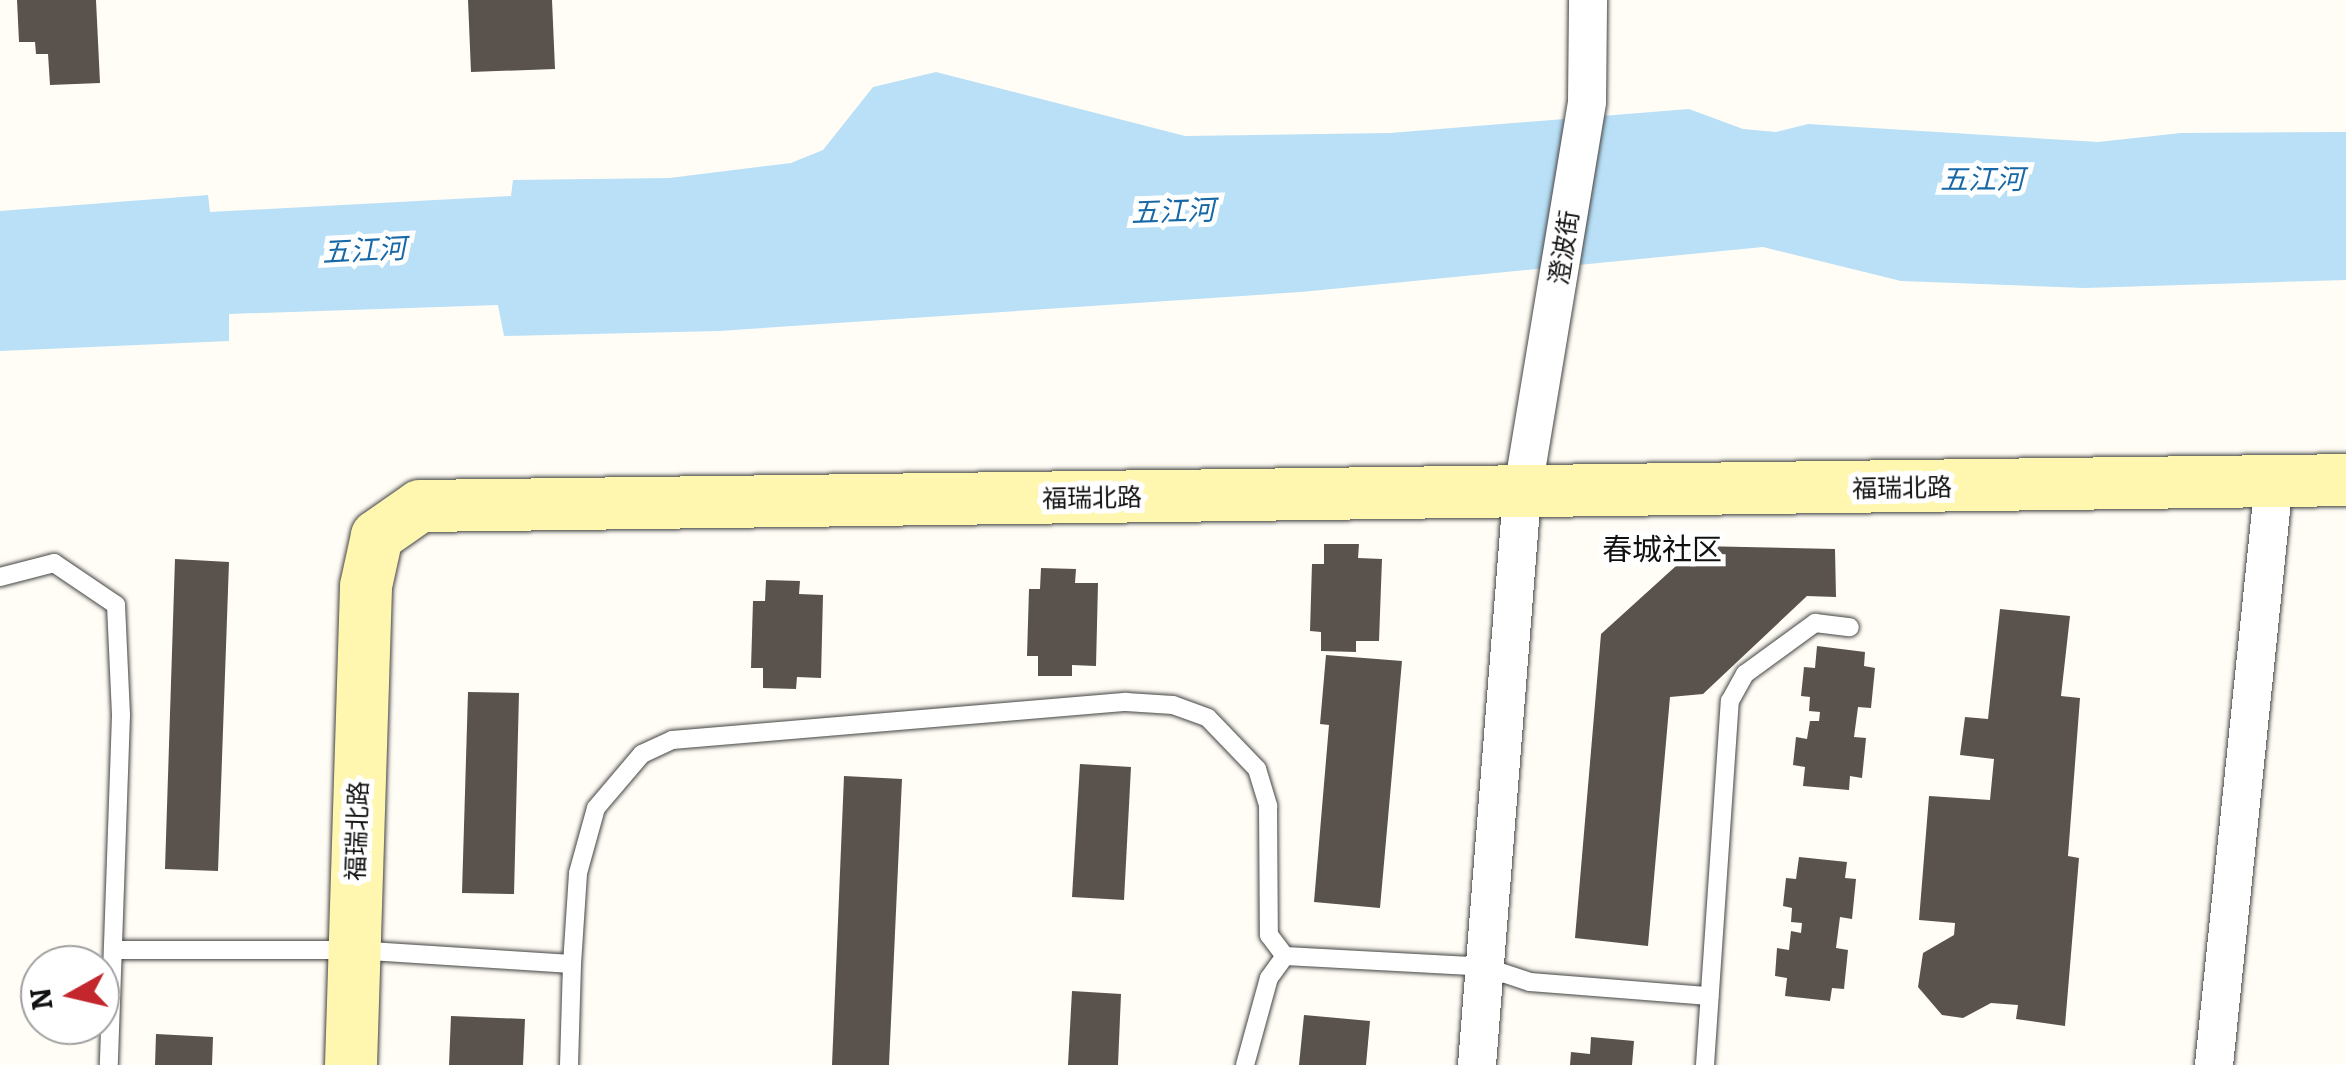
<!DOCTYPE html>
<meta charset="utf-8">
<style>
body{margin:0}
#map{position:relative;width:2346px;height:1065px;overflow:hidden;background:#fffdf5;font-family:Bitter,"Noto Sans SC",serif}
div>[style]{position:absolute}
.water>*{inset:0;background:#b9e0f7}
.building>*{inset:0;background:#5a524d}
.roads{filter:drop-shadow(0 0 2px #444) drop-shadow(0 0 2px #444)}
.lane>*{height:18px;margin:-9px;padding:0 9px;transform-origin:9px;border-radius:9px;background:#fff}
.street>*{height:38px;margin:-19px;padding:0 19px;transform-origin:19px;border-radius:19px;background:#fff}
.secondary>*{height:52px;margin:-26px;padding:0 26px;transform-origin:26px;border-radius:26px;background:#fff6b0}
span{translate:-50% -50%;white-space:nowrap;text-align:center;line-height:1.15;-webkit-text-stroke:10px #fff;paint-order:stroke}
.street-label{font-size:25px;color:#111}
.water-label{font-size:28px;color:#1768a6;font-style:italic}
.quarter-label{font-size:30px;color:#111}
.north{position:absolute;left:20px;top:945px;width:100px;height:100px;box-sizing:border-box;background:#fff;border:2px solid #a0a0a0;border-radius:50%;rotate:262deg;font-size:28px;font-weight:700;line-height:40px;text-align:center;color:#111}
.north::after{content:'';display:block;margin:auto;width:35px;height:45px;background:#c4262e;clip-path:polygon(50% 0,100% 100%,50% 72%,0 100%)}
</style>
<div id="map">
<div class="water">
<i style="clip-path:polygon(936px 72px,1185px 136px,1390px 133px,1689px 109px,1743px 129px,1776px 132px,1808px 124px,2098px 142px,2181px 133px,2346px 132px,2346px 280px,2084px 288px,1901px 281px,1763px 247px,1301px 292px,719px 331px,504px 336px,498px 305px,229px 314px,229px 341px,0 351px,0 211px,208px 195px,210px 212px,511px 196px,513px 180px,669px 178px,791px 163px,823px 150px,873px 87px)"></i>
</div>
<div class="building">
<i style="clip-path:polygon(17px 0,96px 0,100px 83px,50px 85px,48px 54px,36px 54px,35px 42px,19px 42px)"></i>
<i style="clip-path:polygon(468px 0,552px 0,555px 69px,471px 72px)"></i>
<i style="clip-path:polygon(1324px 544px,1359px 544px,1358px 558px,1382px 559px,1379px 641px,1356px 641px,1356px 652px,1321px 651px,1321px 632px,1310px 631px,1312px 564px,1324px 564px)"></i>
<i style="clip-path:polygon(1698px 546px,1835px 549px,1836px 597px,1807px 596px,1703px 694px,1670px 697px,1648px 946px,1575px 938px,1601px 634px)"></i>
<i style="clip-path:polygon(175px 559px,229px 562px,218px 871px,165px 869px)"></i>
<i style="clip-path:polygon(1041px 568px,1076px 569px,1075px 583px,1098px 583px,1096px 666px,1072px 665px,1072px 676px,1038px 676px,1038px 656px,1027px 656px,1029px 589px,1040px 589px)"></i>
<i style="clip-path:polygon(766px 580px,800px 581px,799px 594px,823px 595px,821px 678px,797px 677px,796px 689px,763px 688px,763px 668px,751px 668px,753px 601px,765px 601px)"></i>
<i style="clip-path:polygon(2000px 609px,2070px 616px,2061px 696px,2080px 698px,2068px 856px,2079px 858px,2065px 1026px,2016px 1019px,2018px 1005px,1991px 1003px,1963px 1018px,1942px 1015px,1918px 987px,1923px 953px,1954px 935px,1955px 923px,1919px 920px,1929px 796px,1990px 800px,1994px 759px,1960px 755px,1965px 717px,1988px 719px)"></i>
<i style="clip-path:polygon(1817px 646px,1865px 652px,1864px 666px,1875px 668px,1871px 708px,1858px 707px,1854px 737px,1866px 738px,1862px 778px,1850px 776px,1849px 790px,1803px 786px,1805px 767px,1793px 765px,1796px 737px,1807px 739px,1810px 721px,1819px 721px,1820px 712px,1809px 711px,1810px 697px,1801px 696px,1804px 667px,1815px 668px)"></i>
<i style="clip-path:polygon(1326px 655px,1402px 661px,1380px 908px,1314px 902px,1329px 725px,1320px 724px)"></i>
<i style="clip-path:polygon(468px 692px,519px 693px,514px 894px,462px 893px)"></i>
<i style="clip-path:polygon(1080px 764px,1131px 767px,1124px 900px,1072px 897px)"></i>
<i style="clip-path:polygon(844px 776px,902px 779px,889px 1065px,832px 1065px)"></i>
<i style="clip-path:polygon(1799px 857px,1847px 862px,1845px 878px,1856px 879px,1852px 919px,1840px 917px,1836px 948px,1848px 950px,1844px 989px,1832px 988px,1830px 1001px,1785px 996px,1787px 978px,1775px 976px,1777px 948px,1789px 950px,1791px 931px,1801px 933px,1802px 923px,1791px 922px,1792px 908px,1783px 906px,1786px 878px,1796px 879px)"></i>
<i style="clip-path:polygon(1072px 991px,1121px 994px,1118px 1065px,1068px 1065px)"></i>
<i style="clip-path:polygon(1304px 1015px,1370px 1021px,1366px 1065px,1299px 1065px)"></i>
<i style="clip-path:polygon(451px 1016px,525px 1019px,523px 1065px,449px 1065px)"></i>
<i style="clip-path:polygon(156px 1034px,213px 1037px,212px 1065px,155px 1065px)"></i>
<i style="clip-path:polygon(1591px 1037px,1634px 1041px,1632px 1065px,1570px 1065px,1571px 1052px,1590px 1054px)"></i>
</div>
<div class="roads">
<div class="lane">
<i style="left:0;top:577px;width:56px;rotate:-14.5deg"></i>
<i style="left:54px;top:563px;width:75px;rotate:34.1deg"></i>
<i style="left:116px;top:605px;width:110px;rotate:87.4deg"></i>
<i style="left:121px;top:715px;width:350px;rotate:92deg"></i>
<i style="left:113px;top:950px;width:241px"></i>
<i style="left:354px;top:950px;width:218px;rotate:3.7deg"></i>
<i style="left:572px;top:964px;width:91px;rotate:-86.2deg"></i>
<i style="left:578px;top:873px;width:67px;rotate:-74.5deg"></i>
<i style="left:596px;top:808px;width:71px;rotate:-49.6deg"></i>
<i style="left:642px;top:754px;width:33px;rotate:-25deg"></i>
<i style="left:672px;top:740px;width:456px;rotate:-4.8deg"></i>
<i style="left:1126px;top:702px;width:47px;rotate:3.7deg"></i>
<i style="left:1173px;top:705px;width:37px;rotate:20deg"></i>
<i style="left:1208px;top:718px;width:71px;rotate:46.1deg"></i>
<i style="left:1257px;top:769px;width:39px;rotate:73deg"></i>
<i style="left:1268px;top:806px;width:129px;rotate:89.6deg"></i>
<i style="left:1269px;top:935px;width:26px;rotate:53deg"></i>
<i style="left:1285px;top:956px;width:200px;rotate:3.1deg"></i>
<i style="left:1485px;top:967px;width:47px;rotate:18.4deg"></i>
<i style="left:1530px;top:982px;width:180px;rotate:4.5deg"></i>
<i style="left:569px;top:1065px;width:101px;rotate:-88.3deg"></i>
<i style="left:1245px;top:1065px;width:90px;rotate:-74.6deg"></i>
<i style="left:1269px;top:978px;width:27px;rotate:-54deg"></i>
<i style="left:1705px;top:1065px;width:365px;rotate:-86.1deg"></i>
<i style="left:1730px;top:701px;width:31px;rotate:-61deg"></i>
<i style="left:1745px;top:674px;width:87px;rotate:-36.1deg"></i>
<i style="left:1815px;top:623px;width:35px;rotate:7deg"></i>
</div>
<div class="street">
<i style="left:1477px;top:1065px;width:572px;rotate:-85.49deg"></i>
<i style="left:1522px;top:495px;width:398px;rotate:-80.6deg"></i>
<i style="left:1587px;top:102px;width:102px;rotate:-89.4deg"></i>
<i style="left:2214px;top:1065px;width:587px;rotate:-84.13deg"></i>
</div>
<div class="secondary">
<i style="left:351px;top:1065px;width:479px;rotate:-88.2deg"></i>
<i style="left:366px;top:586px;width:51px;rotate:-77.6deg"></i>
<i style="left:377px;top:536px;width:52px;rotate:-34.9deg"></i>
<i style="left:420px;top:506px;width:1926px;rotate:-0.77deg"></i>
</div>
</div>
<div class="street-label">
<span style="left:1565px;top:248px;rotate:-81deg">澄波街</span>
<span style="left:1902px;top:489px;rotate:-1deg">福瑞北路</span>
<span style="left:1092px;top:499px;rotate:-1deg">福瑞北路</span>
<span style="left:358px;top:831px;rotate:-88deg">福瑞北路</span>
</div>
<div class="water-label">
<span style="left:1982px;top:180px">五江河</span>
<span style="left:1173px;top:212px;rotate:-2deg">五江河</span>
<span style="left:364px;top:251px;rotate:-3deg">五江河</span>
</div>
<div class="quarter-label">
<span style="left:1662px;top:550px">春城社区</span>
</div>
<div class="north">N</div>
</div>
